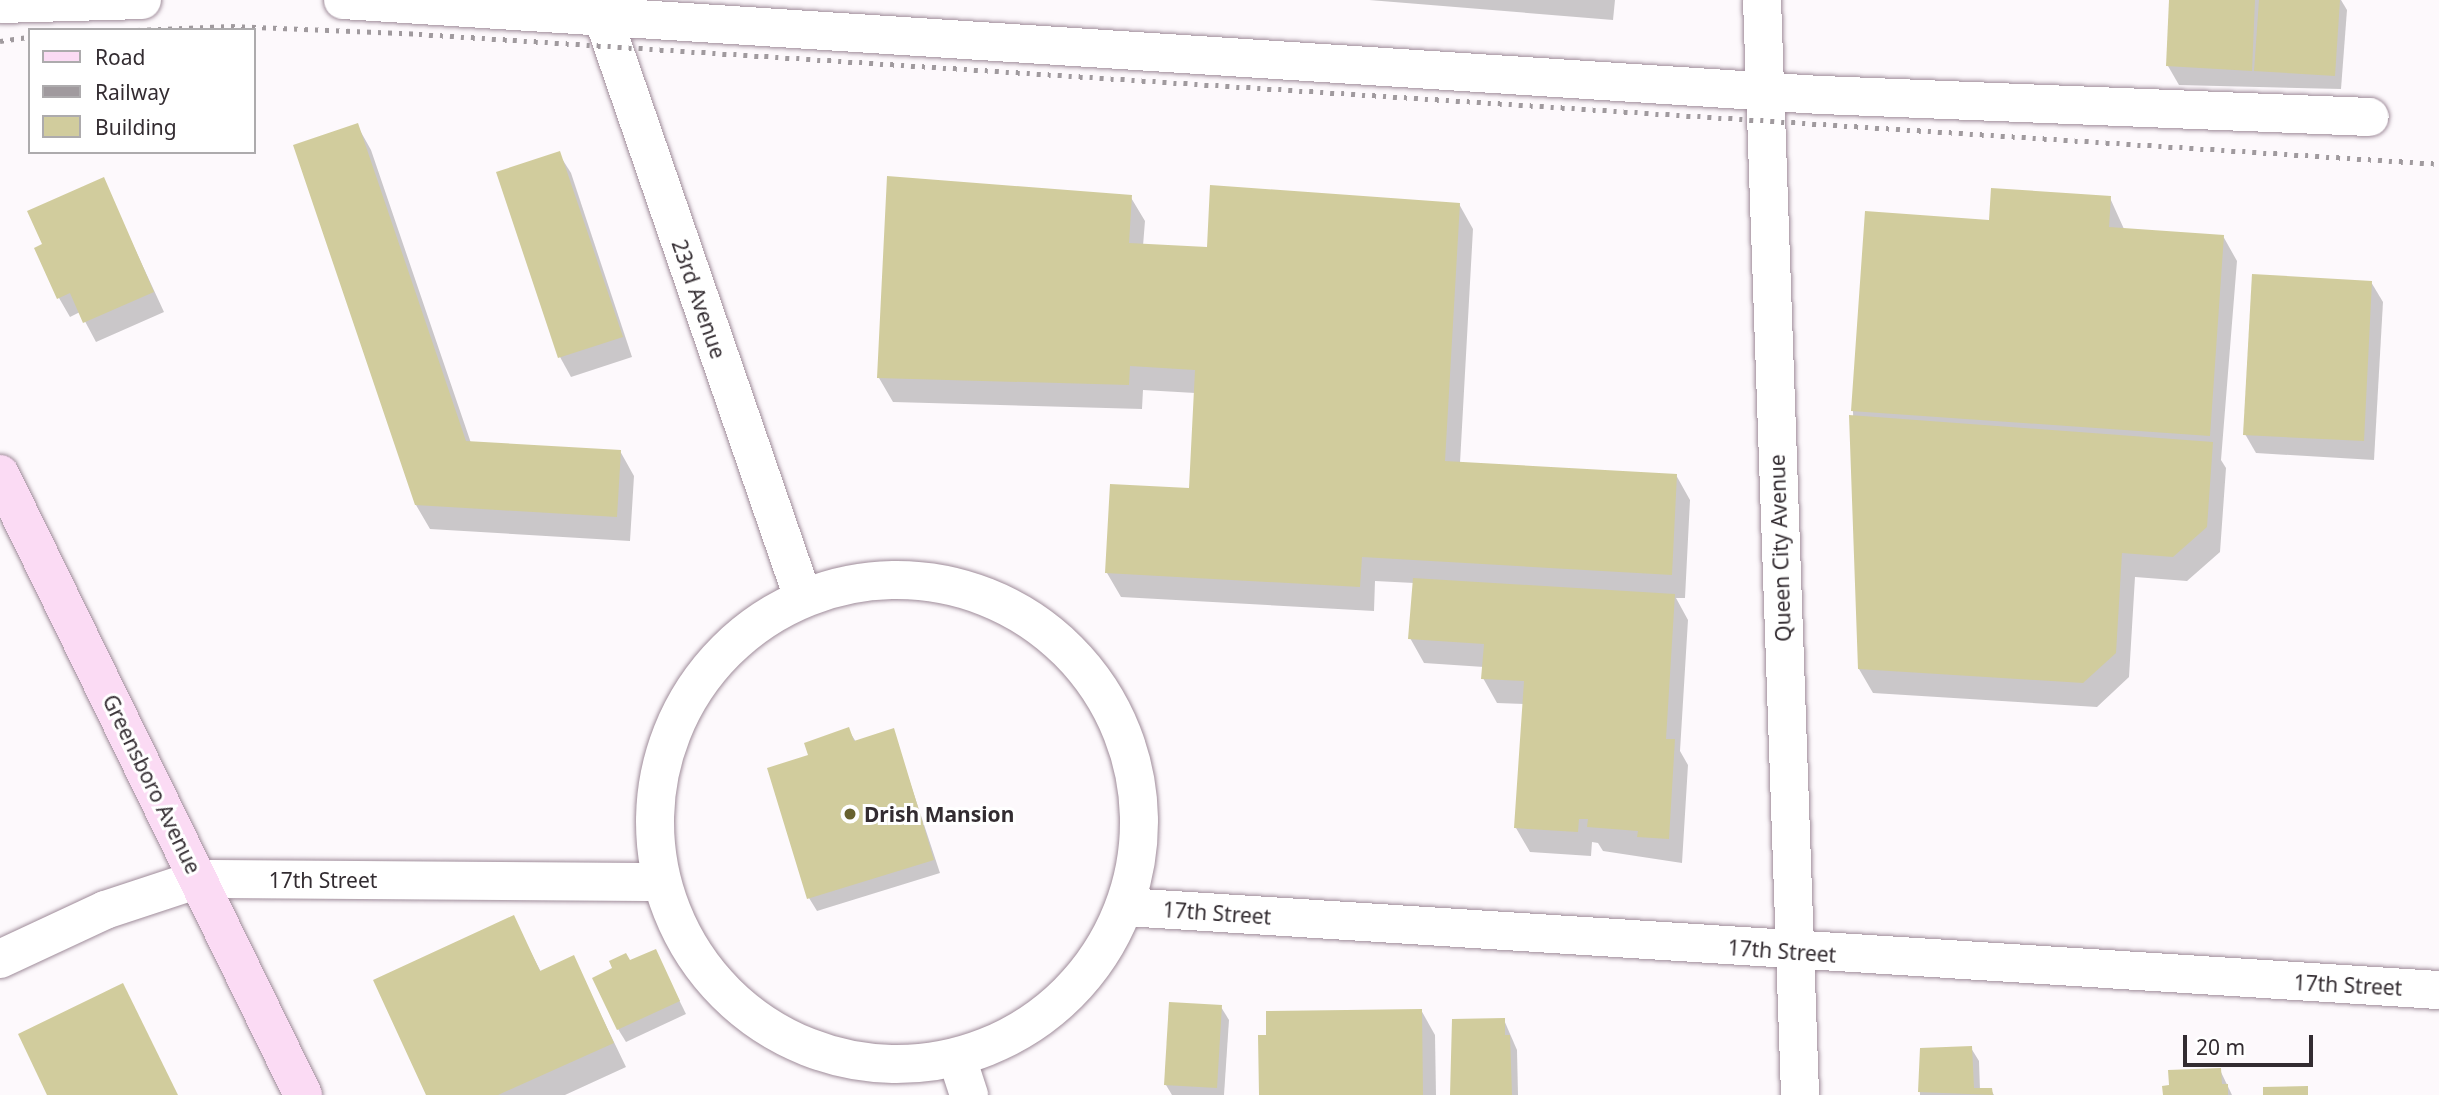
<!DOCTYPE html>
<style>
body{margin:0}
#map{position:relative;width:2439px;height:1095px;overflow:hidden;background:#fdf9fc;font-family:"Noto Sans",sans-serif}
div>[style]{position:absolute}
.shadow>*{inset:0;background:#0003}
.building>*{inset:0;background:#d1cc9d}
.roads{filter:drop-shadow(0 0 2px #9f8c9a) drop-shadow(0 0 2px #9f8c9a)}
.minor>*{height:38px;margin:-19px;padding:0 19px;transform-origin:19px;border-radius:19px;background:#fff}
.minor>.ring{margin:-19px;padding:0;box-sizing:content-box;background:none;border:38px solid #fff;border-radius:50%}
.major>*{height:38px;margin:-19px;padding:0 19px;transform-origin:19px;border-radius:19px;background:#fbdbf4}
.rail>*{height:5px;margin-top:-2.5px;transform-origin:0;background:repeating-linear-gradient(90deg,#a09a9e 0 3.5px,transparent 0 10.5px)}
.dots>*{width:19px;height:19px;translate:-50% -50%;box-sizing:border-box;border:4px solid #fff;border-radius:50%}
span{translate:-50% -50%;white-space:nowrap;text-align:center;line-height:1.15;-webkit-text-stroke:6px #fff;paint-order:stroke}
.street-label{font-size:21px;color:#332c31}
.poi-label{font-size:21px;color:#332c31;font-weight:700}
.left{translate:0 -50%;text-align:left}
.legend{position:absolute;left:28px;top:28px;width:228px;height:126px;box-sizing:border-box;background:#fff;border:2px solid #adabad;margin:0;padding:9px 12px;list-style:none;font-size:21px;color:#332c31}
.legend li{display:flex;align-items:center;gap:14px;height:35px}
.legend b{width:35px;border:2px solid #adabad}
.scale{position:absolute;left:2183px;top:1035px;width:130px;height:32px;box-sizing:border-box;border:4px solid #332c31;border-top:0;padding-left:9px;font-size:21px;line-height:24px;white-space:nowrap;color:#332c31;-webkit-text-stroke:5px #fff;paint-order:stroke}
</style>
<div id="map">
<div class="shadow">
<i style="clip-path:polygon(1369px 0,1615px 0,1613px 20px)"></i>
<i style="clip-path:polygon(2171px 0,2341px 0,2347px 10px,2341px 89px,2179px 85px,2168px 66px)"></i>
<i style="clip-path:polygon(357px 125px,371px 150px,471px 443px,620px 451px,634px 476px,630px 541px,430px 529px,416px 505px)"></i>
<i style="clip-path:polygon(559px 154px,571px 173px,632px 357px,571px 377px,560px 357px)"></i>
<i style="clip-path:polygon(103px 180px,164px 312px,96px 342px,80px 312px,70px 317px,59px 298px,45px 245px)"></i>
<i style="clip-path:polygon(1130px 196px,1145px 221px,1143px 246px,1209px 249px,1459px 204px,1473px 229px,1460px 463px,1676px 475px,1690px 500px,1685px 598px,1676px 598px,1688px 620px,1680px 751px,1688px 765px,1682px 863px,1603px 851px,1598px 843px,1592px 842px,1591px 856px,1530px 852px,1516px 828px,1524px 704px,1497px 703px,1483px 678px,1484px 667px,1424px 663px,1410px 638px,1414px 583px,1375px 581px,1374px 611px,1121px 597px,1107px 573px,1190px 490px,1195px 393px,1143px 390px,1142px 409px,893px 402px,879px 378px)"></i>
<i style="clip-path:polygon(2110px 198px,2124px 229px,2223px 236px,2237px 261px,2221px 460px,2226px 468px,2220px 552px,2187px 581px,2135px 577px,2129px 677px,2097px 707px,1873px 693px,1859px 669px,1853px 411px,1990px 222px)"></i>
<i style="clip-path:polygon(2371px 282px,2383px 302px,2374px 460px,2256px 453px,2245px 434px)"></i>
<i style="clip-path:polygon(848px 729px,856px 742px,893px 731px,940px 873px,817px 911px,809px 898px,810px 756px)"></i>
<i style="clip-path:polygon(513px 918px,541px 972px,573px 957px,626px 1067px,565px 1095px,428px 1095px)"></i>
<i style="clip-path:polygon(655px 951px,686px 1014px,626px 1042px,618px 1029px,630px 962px)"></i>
<i style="clip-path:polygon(1221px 1007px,1229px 1020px,1224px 1095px,1172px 1095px,1166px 1085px)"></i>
<i style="clip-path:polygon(1421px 1010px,1435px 1035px,1436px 1095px,1261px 1095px)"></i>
<i style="clip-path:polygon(1504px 1020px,1517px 1050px,1518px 1095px,1453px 1095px)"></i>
<i style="clip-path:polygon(1971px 1048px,1979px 1061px,1980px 1090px,1991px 1090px,1994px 1095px,1920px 1095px,1919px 1070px)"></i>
<i style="clip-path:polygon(2220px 1070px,2232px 1095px,2164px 1095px)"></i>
</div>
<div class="building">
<i style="clip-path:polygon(2169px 0,2255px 0,2252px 71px,2166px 66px)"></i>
<i style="clip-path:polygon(2259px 0,2340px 0,2335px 76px,2254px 71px)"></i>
<i style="clip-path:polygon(358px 123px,466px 441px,621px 450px,617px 517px,415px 505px,293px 145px)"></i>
<i style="clip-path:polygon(560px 151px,623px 337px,558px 358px,496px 172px)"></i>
<i style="clip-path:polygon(887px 176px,1132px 195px,1129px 243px,1207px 247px,1210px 185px,1460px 203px,1445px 461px,1677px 474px,1672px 575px,1362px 557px,1360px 587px,1105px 573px,1110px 484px,1189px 488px,1195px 370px,1130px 366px,1129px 385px,877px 378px)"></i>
<i style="clip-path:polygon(104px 177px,154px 292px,83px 323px,70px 293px,57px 299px,34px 248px,42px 244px,27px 211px)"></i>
<i style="clip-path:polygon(1991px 188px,2111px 196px,2109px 227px,2224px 235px,2210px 436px,1851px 411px,1865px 211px,1989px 220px)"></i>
<i style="clip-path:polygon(2252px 274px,2372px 281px,2364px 441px,2243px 435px)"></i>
<i style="clip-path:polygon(1849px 415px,2213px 442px,2207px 527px,2173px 557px,2122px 553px,2116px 653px,2083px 683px,1858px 669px)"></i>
<i style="clip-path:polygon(1413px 578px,1675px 594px,1666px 739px,1675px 739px,1669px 839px,1637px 837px,1638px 831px,1587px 827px,1588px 819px,1579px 819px,1578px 832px,1514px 828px,1524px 681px,1481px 679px,1484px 644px,1408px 639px)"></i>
<i style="clip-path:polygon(849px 727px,854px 741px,894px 728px,934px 860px,807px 899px,767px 768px,808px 755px,804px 743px)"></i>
<i style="clip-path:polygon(514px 915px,540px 971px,574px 955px,614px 1043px,498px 1095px,426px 1095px,373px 980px)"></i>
<i style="clip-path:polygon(656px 949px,680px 1001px,617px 1030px,592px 978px,612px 968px,609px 961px,626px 953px,630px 960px)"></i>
<i style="clip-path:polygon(123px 983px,178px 1095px,47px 1095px,18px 1034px)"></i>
<i style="clip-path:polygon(1169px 1002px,1222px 1005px,1217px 1088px,1164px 1085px)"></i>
<i style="clip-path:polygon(1422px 1009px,1423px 1095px,1259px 1095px,1258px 1035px,1266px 1035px,1266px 1011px)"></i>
<i style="clip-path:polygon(1505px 1018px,1505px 1035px,1510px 1035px,1512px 1095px,1450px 1095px,1452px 1019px)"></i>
<i style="clip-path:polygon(1972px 1046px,1974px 1088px,1992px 1088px,1993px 1095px,1918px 1092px,1920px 1048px)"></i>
<i style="clip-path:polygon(2221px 1068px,2222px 1084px,2228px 1084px,2228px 1095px,2163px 1095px,2162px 1086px,2169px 1085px,2168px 1070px)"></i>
<i style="clip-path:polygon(2308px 1086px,2308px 1095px,2263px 1095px,2263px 1087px)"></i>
</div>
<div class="roads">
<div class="minor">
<i style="left:343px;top:0;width:1482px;rotate:3.68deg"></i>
<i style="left:1822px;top:95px;width:548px;rotate:2.3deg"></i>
<i style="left:597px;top:0;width:632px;rotate:70.99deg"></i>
<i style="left:1762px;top:0;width:1096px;rotate:88.01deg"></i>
<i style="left:0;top:4px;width:142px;rotate:-1.6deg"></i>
<i class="ring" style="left:655px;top:580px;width:446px;height:446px"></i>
<i style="left:1126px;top:907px;width:1316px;rotate:3.62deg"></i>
<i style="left:0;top:959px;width:116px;rotate:-25deg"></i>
<i style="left:105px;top:910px;width:99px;rotate:-18.3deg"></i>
<i style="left:199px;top:879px;width:462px;rotate:0.4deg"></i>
<i style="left:957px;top:1058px;width:39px;rotate:72deg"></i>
</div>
<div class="major">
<i style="left:0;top:474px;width:691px;rotate:63.99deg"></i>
</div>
</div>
<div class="rail">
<i style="left:137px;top:30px;width:94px;rotate:-2.4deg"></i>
<i style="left:231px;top:26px;width:188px;rotate:2.4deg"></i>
<i style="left:419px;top:34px;width:2024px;rotate:3.68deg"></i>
<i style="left:0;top:41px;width:30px;rotate:-8deg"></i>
</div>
<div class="dots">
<i style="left:850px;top:814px;background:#68622f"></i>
</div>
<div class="street-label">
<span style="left:699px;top:299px;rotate:71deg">23rd Avenue</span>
<span style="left:1780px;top:548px;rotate:-92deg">Queen City Avenue</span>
<span style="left:152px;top:784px;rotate:64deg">Greensboro Avenue</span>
<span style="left:323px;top:880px">17th Street</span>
<span style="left:1217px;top:913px;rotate:4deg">17th Street</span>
<span style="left:1782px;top:951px;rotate:4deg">17th Street</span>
<span style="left:2348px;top:985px;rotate:3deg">17th Street</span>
</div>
<div class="poi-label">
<span class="left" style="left:864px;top:814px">Drish Mansion</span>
</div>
<ul class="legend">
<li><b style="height:9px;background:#fbdbf4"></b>Road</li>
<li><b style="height:9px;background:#a09a9e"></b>Railway</li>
<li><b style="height:19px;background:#d1cc9d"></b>Building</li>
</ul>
<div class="scale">20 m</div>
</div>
